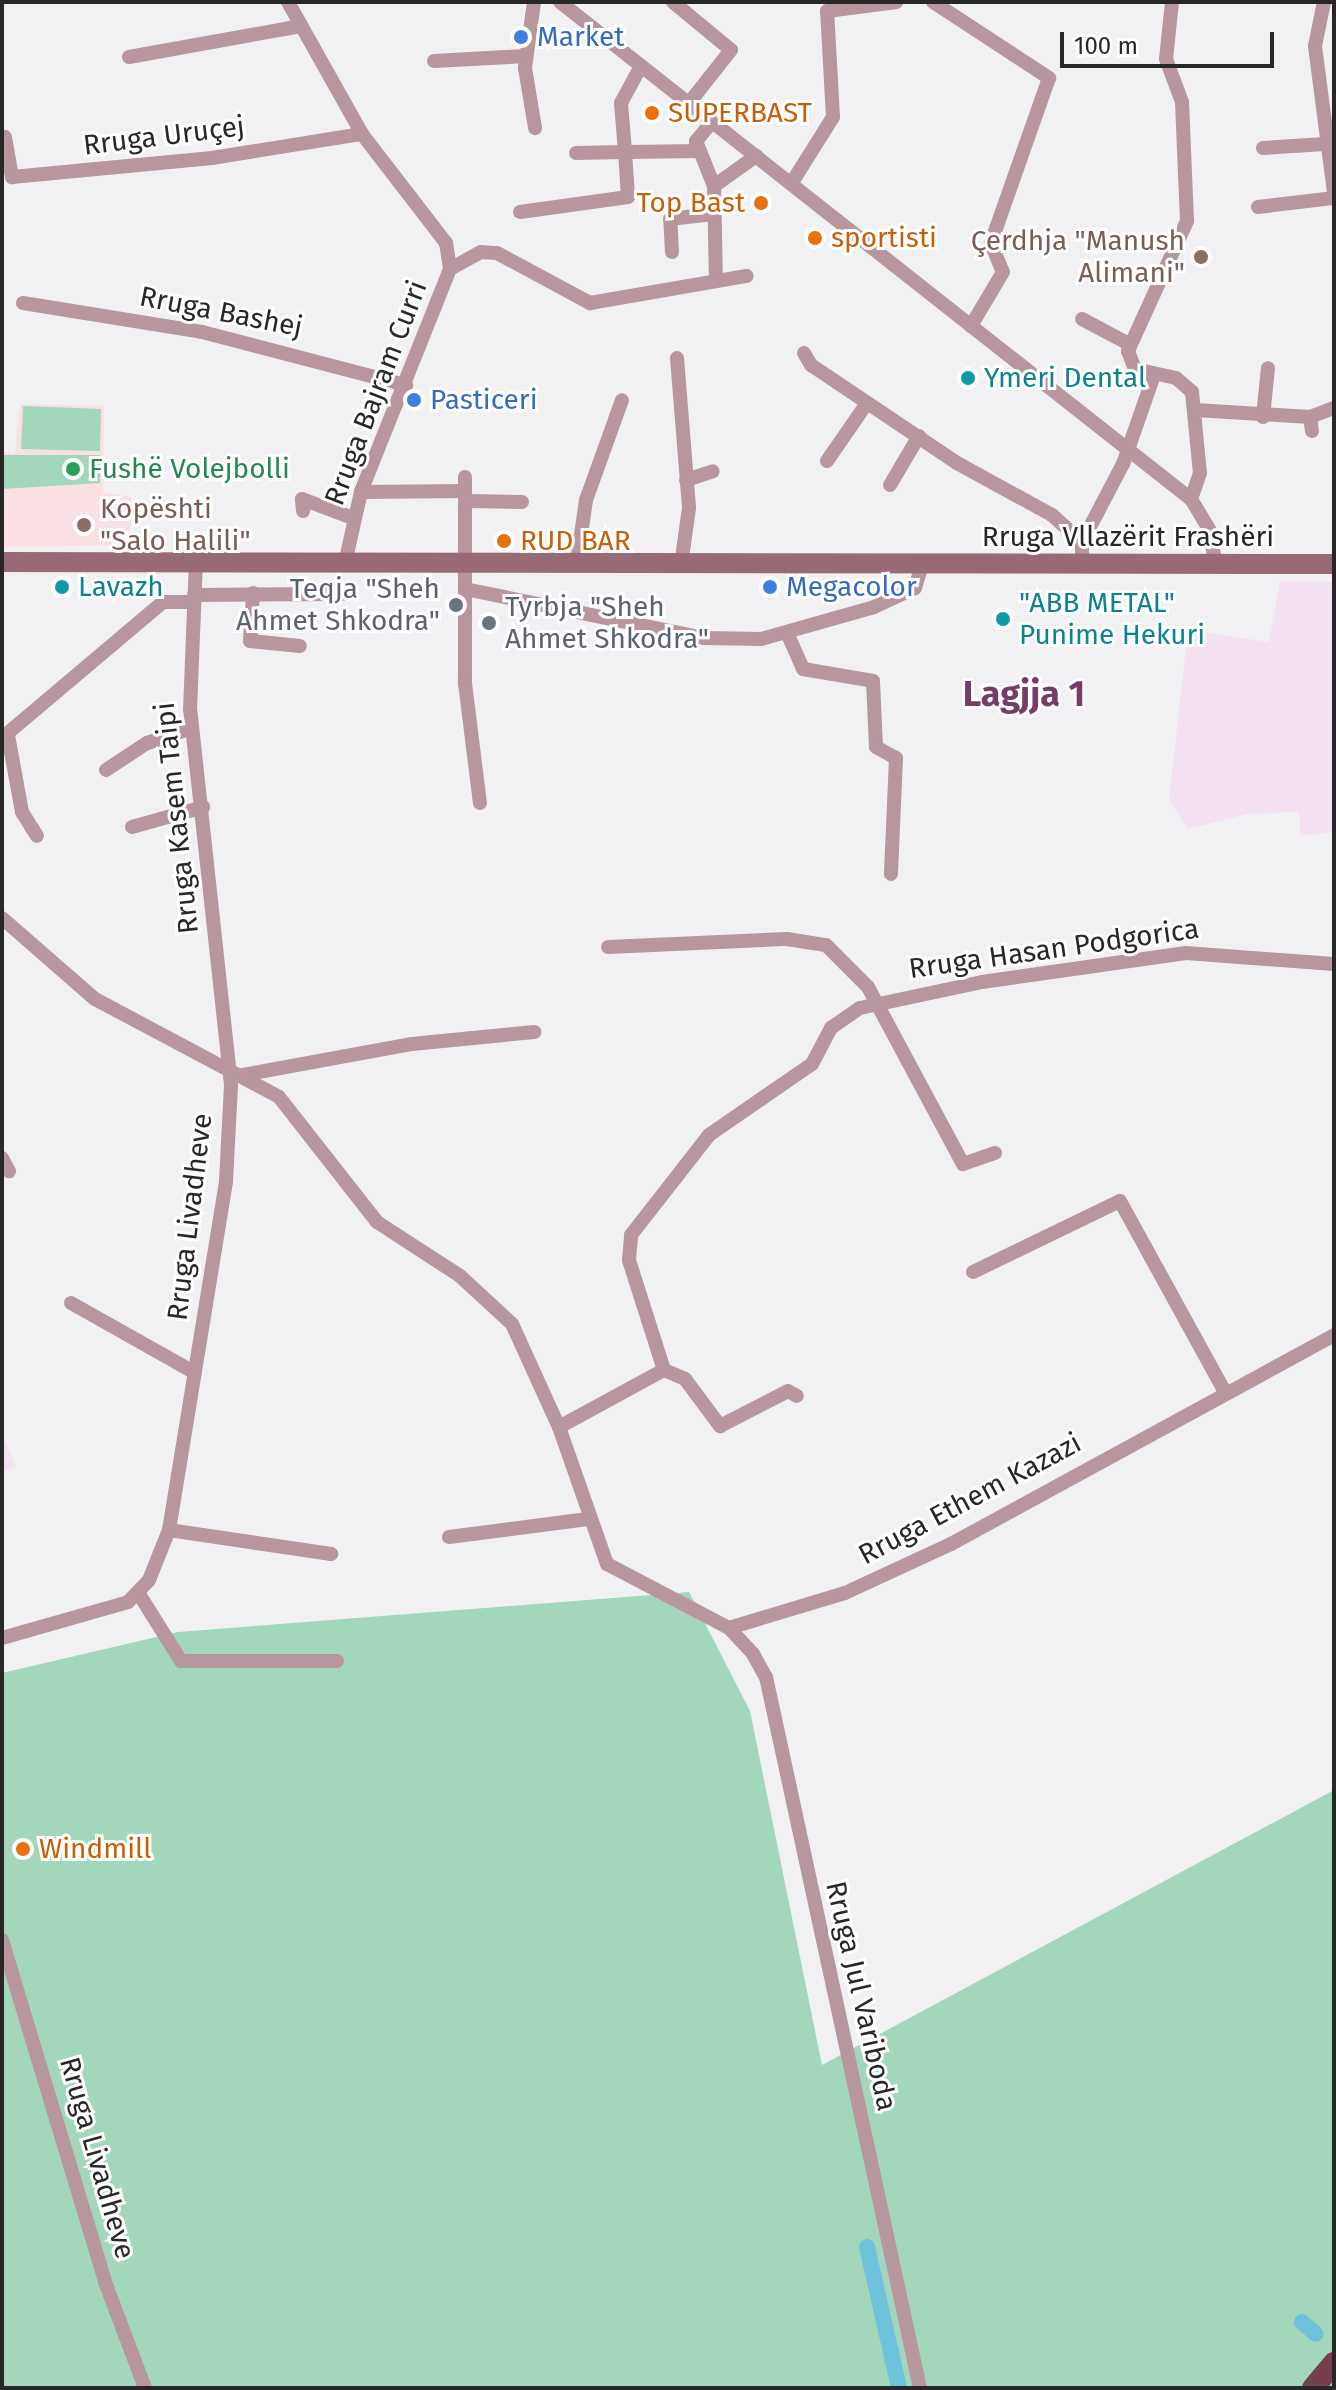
<!DOCTYPE html>
<meta charset="utf-8">
<style>
body{margin:0}
#map{position:relative;width:1336px;height:2390px;overflow:hidden;background:#f1f0f3;font-family:"Fira Sans",sans-serif}
div>[style]{position:absolute}
.industrial>*{inset:0;background:#f3e0f1}
.education>*{inset:0;background:#fadfe3}
.round{border-radius:50%}
.green>*{inset:0;background:#a3d7bc}
.canal>*{height:16px;margin:-8px;padding:0 8px;transform-origin:8px;border-radius:8px;background:#6fc2dc}
.minor>*{height:14px;margin:-7px;padding:0 7px;transform-origin:7px;border-radius:7px;background:#b7969e}
.secondary>*{height:20px;margin:-10px;padding:0 10px;transform-origin:10px;border-radius:10px;background:#986a76}
.trunk>*{height:22px;margin:-11px;padding:0 11px;transform-origin:11px;border-radius:11px;background:#773e4e}
.dots>*{width:22px;height:22px;translate:-50% -50%;box-sizing:border-box;border:4px solid #fefeff;border-radius:50%}
span{translate:-50% -50%;white-space:nowrap;text-align:center;line-height:1.15;-webkit-text-stroke:6px #fefeff;paint-order:stroke}
.shop-label{font-size:28px;color:#366cbe}
.left{translate:0 -50%;text-align:left}
.food-label{font-size:28px;color:#c56008}
.right{translate:-100% -50%;text-align:right}
.street-label{font-size:28px;color:#272728}
.education-label{font-size:28px;color:#785e54}
.culture-label{font-size:28px;color:#0d838f}
.leisure-label{font-size:28px;color:#27864d}
.worship-label{font-size:28px;color:#5b616d}
.district-label{font-size:36px;color:#763c68;font-weight:700}
.frame{position:absolute;inset:0;border:4px solid #272728;pointer-events:none}
.scale{position:absolute;left:1060px;top:32px;width:214px;height:36px;box-sizing:border-box;border:4px solid #272728;border-top:0;padding-left:10px;font-size:24px;line-height:28px;white-space:nowrap;color:#272728;-webkit-text-stroke:6px #fefeff;paint-order:stroke}
</style>
<div id="map">
<div class="industrial">
<i style="clip-path:polygon(1280px 581px,1334px 582px,1334px 832px,1301px 836px,1299px 812px,1247px 814px,1188px 829px,1169px 800px,1188px 630px,1269px 642px)"></i>
<i style="clip-path:polygon(2px 1434px,16px 1467px,2px 1472px)"></i>
</div>
<div class="education">
<i class="round" style="left:1192px;top:248px;width:18px;height:18px"></i>
<i style="clip-path:polygon(20px 404px,104px 406px,103px 492px,131px 497px,130px 545px,2px 547px,2px 452px,15px 453px)"></i>
</div>
<div class="green">
<i style="clip-path:polygon(23px 406px,101px 409px,100px 451px,21px 449px)"></i>
<i style="clip-path:polygon(2px 455px,100px 455px,100px 483px,2px 489px)"></i>
<i style="clip-path:polygon(689px 1592px,750px 1711px,822px 2065px,1334px 1790px,1334px 2388px,2px 2388px,2px 1673px,178px 1632px)"></i>
</div>
<div class="canal">
<i style="left:867px;top:2247px;width:145px;rotate:77.2deg"></i>
<i style="left:1302px;top:2322px;width:18px;rotate:41deg"></i>
</div>
<div class="minor">
<i style="left:288px;top:2px;width:151px;rotate:60.7deg"></i>
<i style="left:362px;top:134px;width:138px;rotate:52.4deg"></i>
<i style="left:446px;top:243px;width:26px;rotate:81deg"></i>
<i style="left:450px;top:269px;width:240px;rotate:111.8deg"></i>
<i style="left:361px;top:492px;width:73px;rotate:102.7deg"></i>
<i style="left:534px;top:2px;width:67px;rotate:97.8deg"></i>
<i style="left:525px;top:68px;width:61px;rotate:80.5deg"></i>
<i style="left:560px;top:2px;width:803px;rotate:38.23deg"></i>
<i style="left:1191px;top:499px;width:35px;rotate:59deg"></i>
<i style="left:1209px;top:529px;width:37px;rotate:79deg"></i>
<i style="left:673px;top:2px;width:75px;rotate:39.6deg"></i>
<i style="left:731px;top:50px;width:68px;rotate:128.4deg"></i>
<i style="left:933px;top:2px;width:139px;rotate:33.2deg"></i>
<i style="left:1049px;top:78px;width:175px;rotate:109.4deg"></i>
<i style="left:991px;top:243px;width:31px;rotate:68deg"></i>
<i style="left:1003px;top:272px;width:63px;rotate:120.7deg"></i>
<i style="left:1172px;top:2px;width:57px;rotate:96deg"></i>
<i style="left:1166px;top:59px;width:46px;rotate:69.6deg"></i>
<i style="left:1182px;top:102px;width:119px;rotate:87.6deg"></i>
<i style="left:1187px;top:221px;width:143px;rotate:114.4deg"></i>
<i style="left:1128px;top:351px;width:19px;rotate:69deg"></i>
<i style="left:1135px;top:369px;width:42px;rotate:12.4deg"></i>
<i style="left:1176px;top:378px;width:21px;rotate:41deg"></i>
<i style="left:1192px;top:392px;width:81px;rotate:84.4deg"></i>
<i style="left:1200px;top:473px;width:28px;rotate:109deg"></i>
<i style="left:1324px;top:2px;width:45px;rotate:101.6deg"></i>
<i style="left:1315px;top:46px;width:147px;rotate:82.6deg"></i>
<i style="left:129px;top:57px;width:175px;rotate:-10.2deg"></i>
<i style="left:434px;top:61px;width:92px;rotate:-3.1deg"></i>
<i style="left:641px;top:66px;width:42px;rotate:118.4deg"></i>
<i style="left:621px;top:103px;width:49px;rotate:85.3deg"></i>
<i style="left:625px;top:152px;width:75px;rotate:-0.8deg"></i>
<i style="left:712px;top:122px;width:25px;rotate:130deg"></i>
<i style="left:696px;top:141px;width:48px;rotate:68.2deg"></i>
<i style="left:714px;top:186px;width:95px;rotate:88.8deg"></i>
<i style="left:5px;top:137px;width:41px;rotate:80.1deg"></i>
<i style="left:12px;top:177px;width:201px;rotate:-5.4deg"></i>
<i style="left:212px;top:158px;width:152px;rotate:-9.1deg"></i>
<i style="left:1263px;top:148px;width:62px;rotate:-3.7deg"></i>
<i style="left:791px;top:184px;width:79px;rotate:-57.9deg"></i>
<i style="left:833px;top:117px;width:106px;rotate:-93.2deg"></i>
<i style="left:827px;top:11px;width:70px;rotate:-7.4deg"></i>
<i style="left:714px;top:186px;width:52px;rotate:-35.5deg"></i>
<i style="left:1258px;top:207px;width:77px;rotate:-6.8deg"></i>
<i style="left:520px;top:212px;width:109px;rotate:-7.9deg"></i>
<i style="left:628px;top:197px;width:45px;rotate:-93.8deg"></i>
<i style="left:625px;top:152px;width:49px;rotate:178.8deg"></i>
<i style="left:672px;top:252px;width:33px;rotate:-93deg"></i>
<i style="left:670px;top:219px;width:43px;rotate:-6.6deg"></i>
<i style="left:450px;top:269px;width:35px;rotate:-29deg"></i>
<i style="left:481px;top:252px;width:16px;rotate:4deg"></i>
<i style="left:497px;top:253px;width:106px;rotate:28.3deg"></i>
<i style="left:590px;top:303px;width:159px;rotate:-9.8deg"></i>
<i style="left:23px;top:303px;width:181px;rotate:9.2deg"></i>
<i style="left:202px;top:332px;width:211px;rotate:14.6deg"></i>
<i style="left:1082px;top:319px;width:53px;rotate:28deg"></i>
<i style="left:804px;top:353px;width:14px;rotate:60deg"></i>
<i style="left:811px;top:365px;width:176px;rotate:33.9deg"></i>
<i style="left:957px;top:463px;width:108px;rotate:28.7deg"></i>
<i style="left:1052px;top:515px;width:40px;rotate:42deg"></i>
<i style="left:1082px;top:542px;width:23px;rotate:90deg"></i>
<i style="left:677px;top:358px;width:150px;rotate:85.4deg"></i>
<i style="left:689px;top:508px;width:58px;rotate:98deg"></i>
<i style="left:1196px;top:410px;width:114px;rotate:3.5deg"></i>
<i style="left:1263px;top:417px;width:49px;rotate:-84.2deg"></i>
<i style="left:1312px;top:431px;width:14px;rotate:-98deg"></i>
<i style="left:1310px;top:417px;width:26px;rotate:-21deg"></i>
<i style="left:827px;top:461px;width:70px;rotate:-55.4deg"></i>
<i style="left:465px;top:477px;width:206px;rotate:90deg"></i>
<i style="left:465px;top:683px;width:121px;rotate:82.9deg"></i>
<i style="left:686px;top:480px;width:28px;rotate:-18deg"></i>
<i style="left:890px;top:485px;width:57px;rotate:-59.4deg"></i>
<i style="left:361px;top:492px;width:104px;rotate:-0.6deg"></i>
<i style="left:466px;top:501px;width:56px;rotate:1deg"></i>
<i style="left:303px;top:511px;width:12px;rotate:-95deg"></i>
<i style="left:302px;top:499px;width:54px;rotate:20.4deg"></i>
<i style="left:1082px;top:542px;width:88px;rotate:-62.3deg"></i>
<i style="left:1123px;top:464px;width:94px;rotate:-70.8deg"></i>
<i style="left:577px;top:562px;width:63px;rotate:-81.7deg"></i>
<i style="left:586px;top:500px;width:106px;rotate:-70.2deg"></i>
<i style="left:470px;top:590px;width:238px;rotate:11.6deg"></i>
<i style="left:703px;top:638px;width:58px;rotate:1deg"></i>
<i style="left:761px;top:639px;width:117px;rotate:-15.8deg"></i>
<i style="left:874px;top:607px;width:45px;rotate:-24.9deg"></i>
<i style="left:915px;top:588px;width:24px;rotate:-73deg"></i>
<i style="left:253px;top:593px;width:48px;rotate:93.6deg"></i>
<i style="left:250px;top:641px;width:50px;rotate:5.7deg"></i>
<i style="left:194px;top:595px;width:148px;rotate:-0.4deg"></i>
<i style="left:788px;top:635px;width:37px;rotate:66deg"></i>
<i style="left:803px;top:669px;width:71px;rotate:9.7deg"></i>
<i style="left:873px;top:681px;width:66px;rotate:87.4deg"></i>
<i style="left:876px;top:747px;width:23px;rotate:29deg"></i>
<i style="left:896px;top:758px;width:116px;rotate:92.5deg"></i>
<i style="left:8px;top:735px;width:78px;rotate:79.7deg"></i>
<i style="left:22px;top:812px;width:28px;rotate:58deg"></i>
<i style="left:2px;top:738px;width:211px;rotate:-40.2deg"></i>
<i style="left:163px;top:602px;width:31px"></i>
<i style="left:106px;top:770px;width:49px;rotate:-33.4deg"></i>
<i style="left:147px;top:743px;width:47px;rotate:-18.4deg"></i>
<i style="left:132px;top:827px;width:74px;rotate:-15.7deg"></i>
<i style="left:2px;top:918px;width:123px;rotate:41.1deg"></i>
<i style="left:95px;top:999px;width:208px;rotate:28deg"></i>
<i style="left:279px;top:1097px;width:159px;rotate:51.9deg"></i>
<i style="left:377px;top:1222px;width:99px;rotate:33deg"></i>
<i style="left:460px;top:1276px;width:71px;rotate:42.7deg"></i>
<i style="left:512px;top:1324px;width:113px;rotate:65.5deg"></i>
<i style="left:559px;top:1427px;width:145px;rotate:70.7deg"></i>
<i style="left:607px;top:1564px;width:138px;rotate:27.7deg"></i>
<i style="left:729px;top:1628px;width:35px;rotate:47deg"></i>
<i style="left:753px;top:1654px;width:26px;rotate:61deg"></i>
<i style="left:766px;top:1677px;width:727px;rotate:77.78deg"></i>
<i style="left:608px;top:947px;width:179px;rotate:-2.6deg"></i>
<i style="left:787px;top:939px;width:39px;rotate:9deg"></i>
<i style="left:826px;top:945px;width:59px;rotate:45deg"></i>
<i style="left:868px;top:987px;width:201px;rotate:61.8deg"></i>
<i style="left:963px;top:1164px;width:34px;rotate:-19deg"></i>
<i style="left:243px;top:1075px;width:172px;rotate:-10.4deg"></i>
<i style="left:412px;top:1044px;width:123px;rotate:-5.6deg"></i>
<i style="left:2px;top:1158px;width:15px;rotate:62deg"></i>
<i style="left:973px;top:1272px;width:163px;rotate:-25.8deg"></i>
<i style="left:1120px;top:1201px;width:218px;rotate:61.2deg"></i>
<i style="left:71px;top:1303px;width:142px;rotate:29.4deg"></i>
<i style="left:664px;top:1370px;width:23px;rotate:23deg"></i>
<i style="left:685px;top:1379px;width:59px;rotate:53.3deg"></i>
<i style="left:720px;top:1426px;width:76px;rotate:-27.2deg"></i>
<i style="left:788px;top:1391px;width:10px;rotate:29deg"></i>
<i style="left:559px;top:1427px;width:119px;rotate:-28.5deg"></i>
<i style="left:664px;top:1370px;width:115px;rotate:-107.7deg"></i>
<i style="left:629px;top:1260px;width:25px;rotate:-85deg"></i>
<i style="left:631px;top:1235px;width:127px;rotate:-52deg"></i>
<i style="left:709px;top:1135px;width:125px;rotate:-34.6deg"></i>
<i style="left:812px;top:1064px;width:41px;rotate:-62.2deg"></i>
<i style="left:831px;top:1028px;width:35px;rotate:-35deg"></i>
<i style="left:860px;top:1008px;width:125px;rotate:-12deg"></i>
<i style="left:982px;top:982px;width:206px;rotate:-8.1deg"></i>
<i style="left:1186px;top:953px;width:148px;rotate:4.3deg"></i>
<i style="left:169px;top:1530px;width:164px;rotate:8.4deg"></i>
<i style="left:449px;top:1537px;width:140px;rotate:-7.4deg"></i>
<i style="left:139px;top:1594px;width:79px;rotate:57.9deg"></i>
<i style="left:181px;top:1661px;width:156px"></i>
<i style="left:729px;top:1628px;width:121px;rotate:-16.8deg"></i>
<i style="left:845px;top:1593px;width:117px;rotate:-24.8deg"></i>
<i style="left:951px;top:1544px;width:436px;rotate:-28.6deg"></i>
<i style="left:2px;top:1638px;width:131px;rotate:-15.9deg"></i>
<i style="left:128px;top:1602px;width:30px;rotate:-46deg"></i>
<i style="left:149px;top:1580px;width:54px;rotate:-68.2deg"></i>
<i style="left:169px;top:1530px;width:354px;rotate:-80.7deg"></i>
<i style="left:226px;top:1181px;width:96px;rotate:-87deg"></i>
<i style="left:231px;top:1085px;width:377px;rotate:-96.2deg"></i>
<i style="left:190px;top:710px;width:147px;rotate:-87.7deg"></i>
<i style="left:2px;top:1940px;width:357px;rotate:73.2deg"></i>
<i style="left:105px;top:2282px;width:113px;rotate:69.3deg"></i>
</div>
<div class="secondary">
<i style="left:2px;top:562px;width:1332px;rotate:0.09deg"></i>
</div>
<div class="trunk">
<i style="left:1313px;top:2388px;width:33px;rotate:-50deg"></i>
</div>
<div class="dots">
<i style="left:521px;top:37px;background:#3f7fe0"></i>
<i style="left:652px;top:113px;background:#e8710a"></i>
<i style="left:761px;top:203px;background:#e8710a"></i>
<i style="left:815px;top:238px;background:#e8710a"></i>
<i style="left:1201px;top:257px;background:#8d6e63"></i>
<i style="left:968px;top:378px;background:#0f9aa8"></i>
<i style="left:414px;top:400px;background:#3f7fe0"></i>
<i style="left:73px;top:469px;background:#2e9e5b"></i>
<i style="left:84px;top:525px;background:#8d6e63"></i>
<i style="left:504px;top:541px;background:#e8710a"></i>
<i style="left:62px;top:587px;background:#0f9aa8"></i>
<i style="left:770px;top:587px;background:#3f7fe0"></i>
<i style="left:456px;top:605px;background:#6b7280"></i>
<i style="left:1003px;top:619px;background:#0f9aa8"></i>
<i style="left:489px;top:623px;background:#6b7280"></i>
<i style="left:23px;top:1849px;background:#e8710a"></i>
</div>
<div class="shop-label">
<span class="left" style="left:537px;top:37px">Market</span>
<span class="left" style="left:430px;top:400px">Pasticeri</span>
<span class="left" style="left:786px;top:587px">Megacolor</span>
</div>
<div class="food-label">
<span class="left" style="left:668px;top:113px">SUPERBAST</span>
<span class="right" style="left:745px;top:203px">Top Bast</span>
<span class="left" style="left:831px;top:238px">sportisti</span>
<span class="left" style="left:520px;top:541px">RUD BAR</span>
<span class="left" style="left:39px;top:1849px">Windmill</span>
</div>
<div class="street-label">
<span style="left:164px;top:136px;rotate:-7deg">Rruga Uruçej</span>
<span style="left:221px;top:312px;rotate:11deg">Rruga Bashej</span>
<span style="left:376px;top:393px;rotate:-69deg">Rruga Bajram Curri</span>
<span style="left:1128px;top:537px">Rruga Vllazërit Frashëri</span>
<span style="left:177px;top:818px;rotate:-96deg">Rruga Kasem Taipi</span>
<span style="left:1054px;top:949px;rotate:-8deg">Rruga Hasan Podgorica</span>
<span style="left:190px;top:1217px;rotate:-83deg">Rruga Livadheve</span>
<span style="left:970px;top:1499px;rotate:-28deg">Rruga Ethem Kazazi</span>
<span style="left:861px;top:1996px;rotate:77deg">Rruga Jul Variboda</span>
<span style="left:97px;top:2158px;rotate:74deg">Rruga Livadheve</span>
</div>
<div class="education-label">
<span class="right" style="left:1185px;top:257px">Çerdhja "Manush<br>Alimani"</span>
<span class="left" style="left:100px;top:525px">Kopështi<br>"Salo Halili"</span>
</div>
<div class="culture-label">
<span class="left" style="left:984px;top:378px">Ymeri Dental</span>
<span class="left" style="left:78px;top:587px">Lavazh</span>
<span class="left" style="left:1019px;top:619px">"ABB METAL"<br>Punime Hekuri</span>
</div>
<div class="leisure-label">
<span class="left" style="left:89px;top:469px">Fushë Volejbolli</span>
</div>
<div class="worship-label">
<span class="right" style="left:440px;top:605px">Teqja "Sheh<br>Ahmet Shkodra"</span>
<span class="left" style="left:505px;top:623px">Tyrbja "Sheh<br>Ahmet Shkodra"</span>
</div>
<div class="district-label">
<span style="left:1024px;top:695px">Lagjja 1</span>
</div>
<div class="frame"></div>
<div class="scale">100 m</div>
</div>
